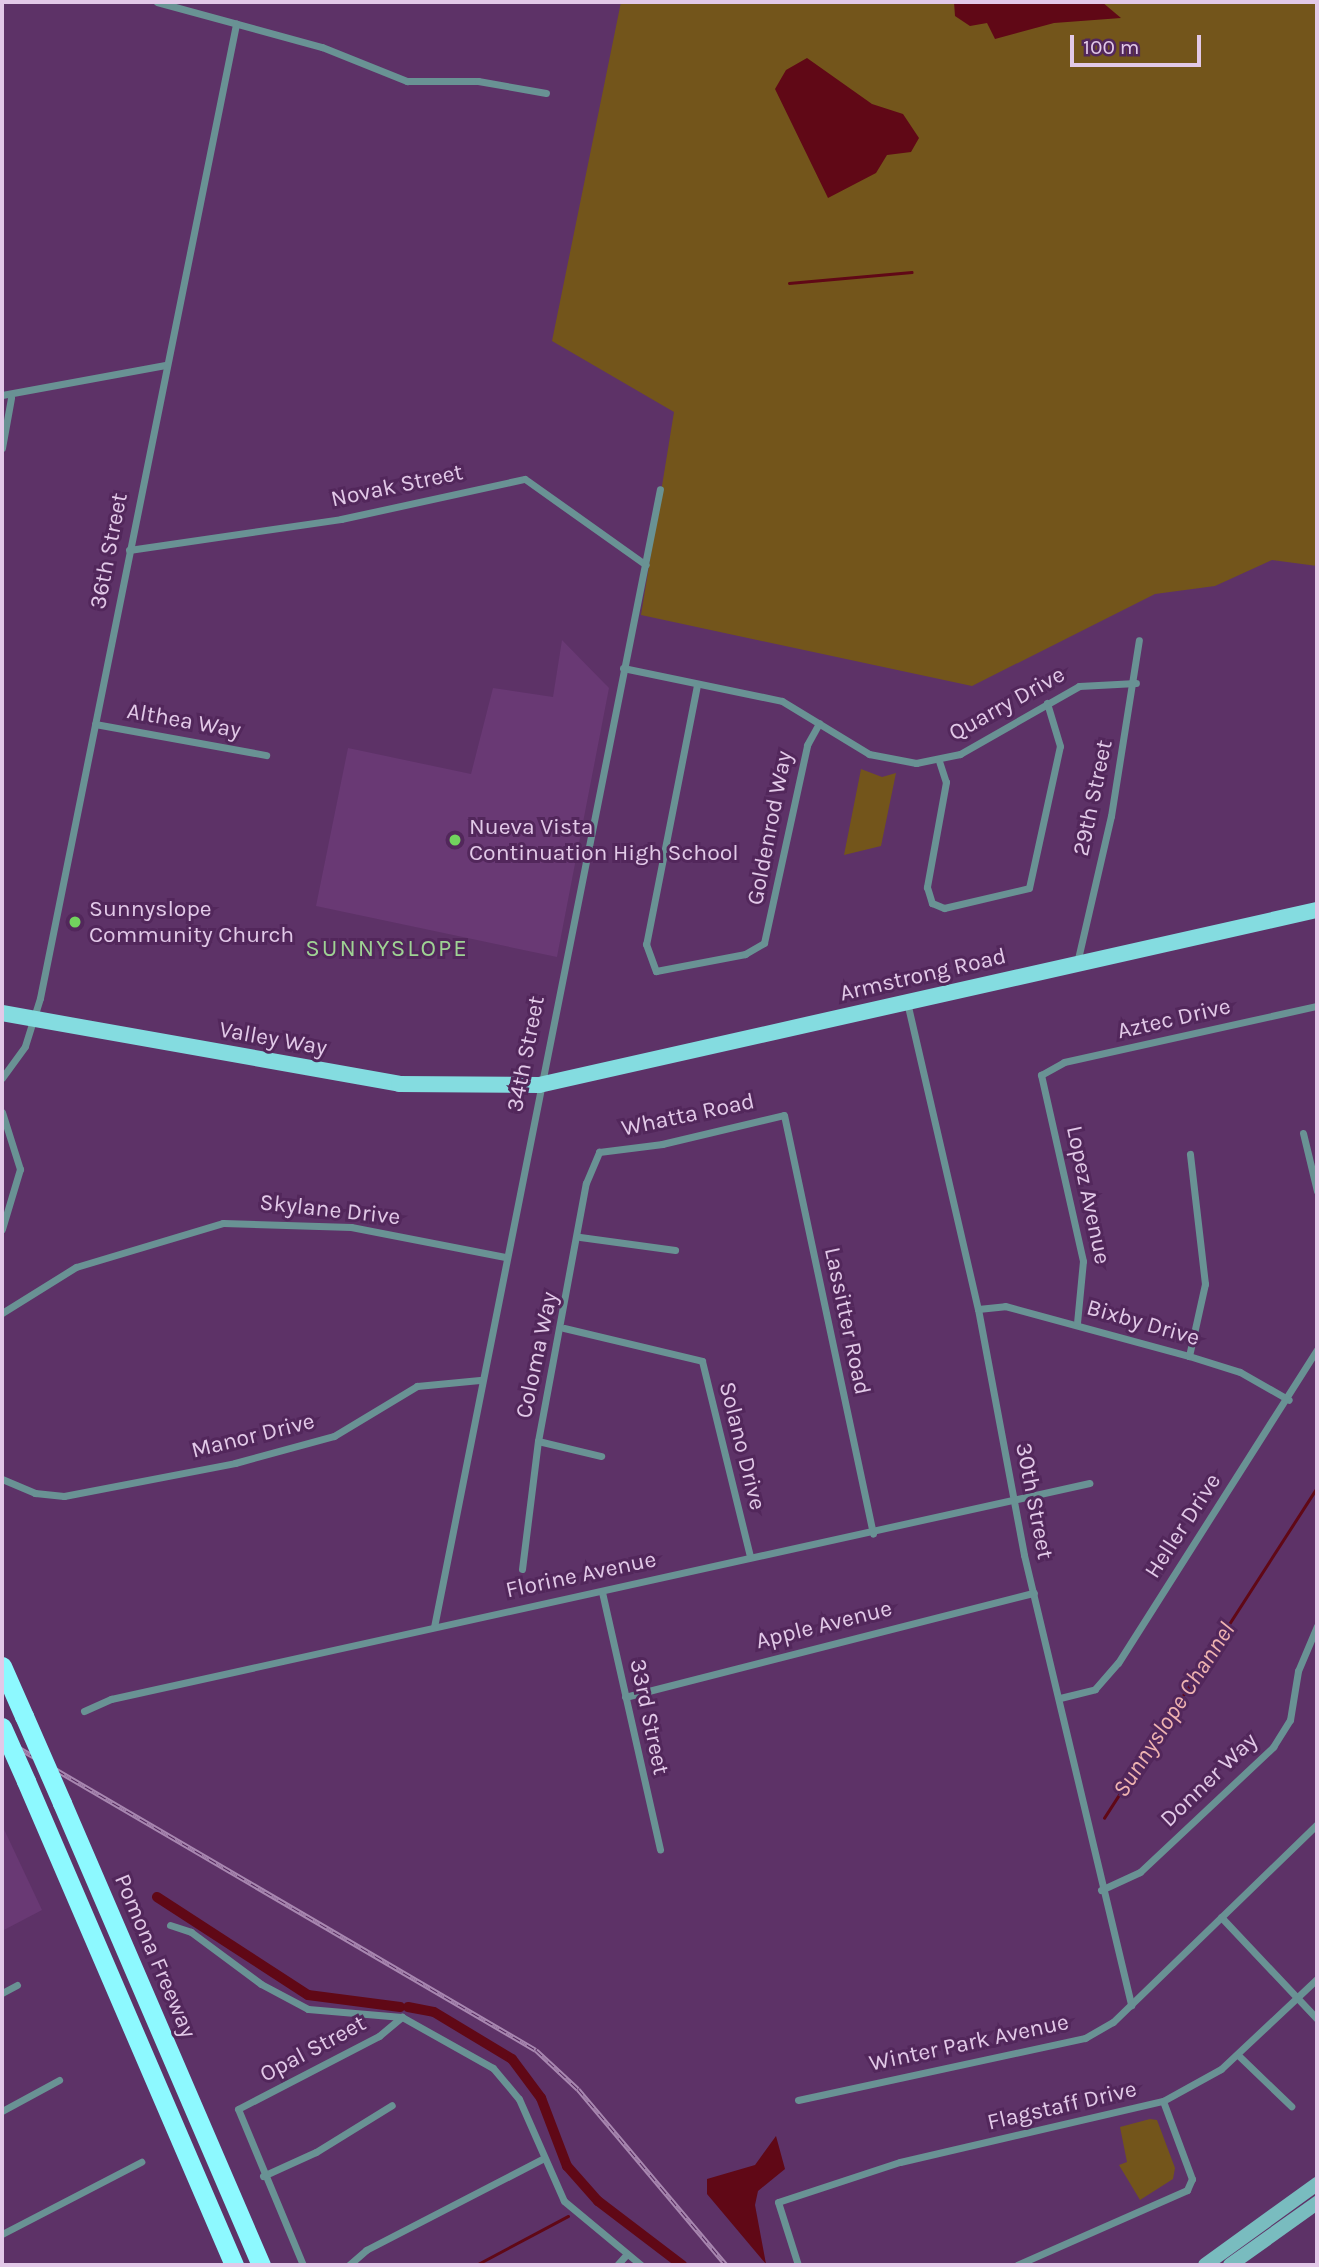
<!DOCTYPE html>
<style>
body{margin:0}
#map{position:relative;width:1319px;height:2267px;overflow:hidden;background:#5d3267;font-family:Karla,sans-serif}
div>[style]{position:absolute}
.built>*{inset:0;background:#693974}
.green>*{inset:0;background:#73551b}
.water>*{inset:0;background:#600816}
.stream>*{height:2.5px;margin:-1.25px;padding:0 1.25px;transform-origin:1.25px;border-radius:1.25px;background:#600816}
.canal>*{height:10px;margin:-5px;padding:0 5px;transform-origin:5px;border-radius:5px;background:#600816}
.minor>*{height:7px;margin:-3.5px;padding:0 3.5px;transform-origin:3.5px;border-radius:3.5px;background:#699294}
.secondary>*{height:14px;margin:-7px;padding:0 7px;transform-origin:7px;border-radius:7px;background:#79bcbf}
.primary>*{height:16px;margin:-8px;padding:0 8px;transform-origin:8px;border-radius:8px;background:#84dce0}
.motorway>*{height:19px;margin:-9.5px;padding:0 9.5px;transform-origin:9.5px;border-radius:9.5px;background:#8df9ff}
.rail>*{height:5px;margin-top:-2.5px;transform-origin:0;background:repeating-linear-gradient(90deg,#52275b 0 8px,#a887b0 0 16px);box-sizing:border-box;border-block:2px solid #a887b0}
.motorway-bridge>*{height:19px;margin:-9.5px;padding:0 9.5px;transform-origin:9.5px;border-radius:9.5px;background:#8df9ff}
.dots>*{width:19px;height:19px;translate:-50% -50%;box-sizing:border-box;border:4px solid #52275b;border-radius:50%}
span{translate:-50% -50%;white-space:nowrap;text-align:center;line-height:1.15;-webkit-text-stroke:6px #52275b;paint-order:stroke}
.street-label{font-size:23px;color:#e2c9e8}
.poi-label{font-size:23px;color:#e2c9e8}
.left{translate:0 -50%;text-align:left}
.neighbourhood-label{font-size:24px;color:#9fd294;letter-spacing:2px}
.water-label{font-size:24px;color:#efb3b1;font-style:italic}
.frame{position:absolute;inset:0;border:4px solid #e2c9e8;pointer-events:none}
.scale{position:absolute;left:1070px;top:35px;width:131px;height:32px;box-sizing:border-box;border:4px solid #e2c9e8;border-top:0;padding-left:9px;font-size:21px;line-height:24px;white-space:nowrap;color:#e2c9e8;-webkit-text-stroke:5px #52275b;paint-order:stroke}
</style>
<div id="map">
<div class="built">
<i style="clip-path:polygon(562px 640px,609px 688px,557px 957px,316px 906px,348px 748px,471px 774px,493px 688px,553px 697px)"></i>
<i style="clip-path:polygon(2px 1825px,42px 1910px,2px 1931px)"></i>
</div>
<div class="green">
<i style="clip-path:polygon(621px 2px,1317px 2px,1317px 566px,1272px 560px,1215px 586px,1155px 594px,972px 686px,641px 615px,674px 412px,552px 341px)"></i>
<i style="clip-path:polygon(861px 769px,882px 777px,896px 773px,881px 846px,844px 855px)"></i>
<i style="clip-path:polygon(1150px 2119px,1157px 2120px,1175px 2168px,1173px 2179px,1140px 2200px,1119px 2165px,1127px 2162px,1120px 2127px)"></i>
</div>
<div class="water">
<i style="clip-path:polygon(954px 2px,1102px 2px,1121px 18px,1054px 23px,995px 39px,987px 23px,970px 26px,955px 16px)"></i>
<i style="clip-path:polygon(807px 58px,872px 104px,903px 114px,919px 138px,911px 152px,887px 155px,876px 173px,828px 198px,775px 89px,786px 70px)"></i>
<i style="clip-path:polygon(776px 2136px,785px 2169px,758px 2191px,755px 2205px,766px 2264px,707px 2194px,707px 2179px,755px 2165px)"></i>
</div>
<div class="stream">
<i style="left:789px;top:283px;width:123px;rotate:-5.1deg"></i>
<i style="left:1104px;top:1818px;width:393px;rotate:-57.2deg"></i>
<i style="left:476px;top:2265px;width:104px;rotate:-28deg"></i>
</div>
<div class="canal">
<i style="left:157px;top:1897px;width:180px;rotate:33deg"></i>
<i style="left:308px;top:1995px;width:93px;rotate:7.4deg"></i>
<i style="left:408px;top:2007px;width:26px;rotate:11deg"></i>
<i style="left:434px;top:2012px;width:91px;rotate:31.1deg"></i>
<i style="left:512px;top:2059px;width:49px;rotate:53.4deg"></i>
<i style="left:541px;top:2098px;width:73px;rotate:69.1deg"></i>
<i style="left:567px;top:2166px;width:47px;rotate:48.5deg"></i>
<i style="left:598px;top:2201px;width:106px;rotate:37.3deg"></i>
</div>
<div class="minor">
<i style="left:157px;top:2px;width:171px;rotate:15.3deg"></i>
<i style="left:322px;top:47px;width:92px;rotate:21.8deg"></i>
<i style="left:407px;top:81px;width:71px"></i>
<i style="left:478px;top:81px;width:69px;rotate:10deg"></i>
<i style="left:2px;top:395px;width:166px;rotate:-10.4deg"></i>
<i style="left:2px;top:448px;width:51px;rotate:-79.8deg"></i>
<i style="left:129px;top:550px;width:214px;rotate:-8.3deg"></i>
<i style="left:341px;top:519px;width:188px;rotate:-12.3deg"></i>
<i style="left:525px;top:479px;width:148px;rotate:35.4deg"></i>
<i style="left:623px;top:668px;width:162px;rotate:11.7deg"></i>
<i style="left:782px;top:701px;width:102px;rotate:31.3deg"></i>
<i style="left:869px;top:754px;width:48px;rotate:10.8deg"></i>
<i style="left:916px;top:763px;width:45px;rotate:-11.6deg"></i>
<i style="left:960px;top:754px;width:137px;rotate:-29.7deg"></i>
<i style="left:1079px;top:686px;width:57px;rotate:-3deg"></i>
<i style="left:697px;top:685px;width:264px;rotate:101.1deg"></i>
<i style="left:646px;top:944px;width:29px;rotate:70deg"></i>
<i style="left:656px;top:971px;width:91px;rotate:-10.8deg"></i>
<i style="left:745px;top:954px;width:22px;rotate:-30deg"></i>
<i style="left:764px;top:943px;width:203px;rotate:-77.7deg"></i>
<i style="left:807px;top:745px;width:25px;rotate:-61deg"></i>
<i style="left:95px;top:724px;width:174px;rotate:10.3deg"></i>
<i style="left:939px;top:761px;width:22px;rotate:72deg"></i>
<i style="left:946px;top:782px;width:107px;rotate:100.3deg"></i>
<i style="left:927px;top:887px;width:17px;rotate:73deg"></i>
<i style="left:932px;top:903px;width:13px;rotate:23deg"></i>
<i style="left:944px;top:908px;width:87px;rotate:-13.2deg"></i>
<i style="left:1029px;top:888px;width:145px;rotate:-77.7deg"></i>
<i style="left:1060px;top:746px;width:45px;rotate:-106.8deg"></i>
<i style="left:1077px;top:963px;width:151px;rotate:-77deg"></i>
<i style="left:1111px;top:816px;width:178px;rotate:-81deg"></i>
<i style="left:907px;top:1002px;width:315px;rotate:77deg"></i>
<i style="left:978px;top:1309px;width:250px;rotate:79.4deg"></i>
<i style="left:1024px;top:1555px;width:463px;rotate:76.6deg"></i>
<i style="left:2px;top:1078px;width:39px;rotate:-54deg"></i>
<i style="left:25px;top:1046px;width:50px;rotate:-72.6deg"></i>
<i style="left:40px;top:998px;width:994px;rotate:-78.62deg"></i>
<i style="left:2px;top:1112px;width:60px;rotate:72.5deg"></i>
<i style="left:20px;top:1169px;width:63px;rotate:106.7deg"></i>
<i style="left:1303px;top:1133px;width:60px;rotate:76.4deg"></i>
<i style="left:580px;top:1237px;width:96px;rotate:7.8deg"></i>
<i style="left:978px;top:1309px;width:27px;rotate:-6deg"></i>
<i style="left:1005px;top:1306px;width:191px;rotate:15.2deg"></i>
<i style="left:1189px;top:1356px;width:53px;rotate:17.4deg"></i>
<i style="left:1240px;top:1372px;width:56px;rotate:29.7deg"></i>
<i style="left:2px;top:1313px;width:87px;rotate:-31.9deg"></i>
<i style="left:76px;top:1267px;width:153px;rotate:-16.7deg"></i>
<i style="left:223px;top:1223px;width:128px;rotate:1.8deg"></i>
<i style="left:351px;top:1227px;width:157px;rotate:11deg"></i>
<i style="left:1077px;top:1323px;width:62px;rotate:-84.5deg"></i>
<i style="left:1083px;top:1261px;width:191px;rotate:-102.7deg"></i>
<i style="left:1041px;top:1075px;width:26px;rotate:-29deg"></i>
<i style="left:1064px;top:1062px;width:259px;rotate:-12.5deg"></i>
<i style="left:564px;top:1328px;width:142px;rotate:13.4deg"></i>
<i style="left:702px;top:1361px;width:201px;rotate:76.2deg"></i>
<i style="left:1189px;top:1356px;width:74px;rotate:-77.5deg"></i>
<i style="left:1205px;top:1284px;width:131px;rotate:-96.6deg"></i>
<i style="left:538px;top:1441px;width:65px;rotate:13.4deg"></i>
<i style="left:2px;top:1479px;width:36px;rotate:23deg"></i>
<i style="left:35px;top:1493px;width:29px;rotate:6deg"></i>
<i style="left:64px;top:1496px;width:174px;rotate:-10.9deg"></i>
<i style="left:235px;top:1463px;width:103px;rotate:-15.3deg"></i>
<i style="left:334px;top:1436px;width:97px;rotate:-31.1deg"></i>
<i style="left:417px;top:1386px;width:63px;rotate:-5.4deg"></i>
<i style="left:522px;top:1569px;width:129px;rotate:-82.9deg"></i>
<i style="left:538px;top:1441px;width:262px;rotate:-79.5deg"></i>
<i style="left:586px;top:1183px;width:34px;rotate:-67deg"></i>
<i style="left:599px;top:1152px;width:64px;rotate:-7.2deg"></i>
<i style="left:662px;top:1144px;width:125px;rotate:-13.4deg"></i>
<i style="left:784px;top:1115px;width:428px;rotate:78deg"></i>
<i style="left:602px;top:1592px;width:264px;rotate:77.3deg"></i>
<i style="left:434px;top:1627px;width:1160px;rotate:-78.77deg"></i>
<i style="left:625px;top:1697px;width:422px;rotate:-14.3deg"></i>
<i style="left:1060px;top:1698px;width:36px;rotate:-14deg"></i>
<i style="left:1095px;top:1689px;width:35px;rotate:-49deg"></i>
<i style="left:1118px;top:1663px;width:371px;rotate:-57.6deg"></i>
<i style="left:84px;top:1711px;width:30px;rotate:-24deg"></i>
<i style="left:111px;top:1699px;width:1002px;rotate:-12.45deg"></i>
<i style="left:1101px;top:1890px;width:43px;rotate:-24.8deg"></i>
<i style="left:1140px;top:1872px;width:183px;rotate:-43.2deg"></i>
<i style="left:1273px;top:1747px;width:32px;rotate:-58deg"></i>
<i style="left:1290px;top:1720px;width:50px;rotate:-80.7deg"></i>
<i style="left:1298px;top:1671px;width:49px;rotate:-67.1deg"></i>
<i style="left:1221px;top:1917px;width:140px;rotate:46.7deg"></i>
<i style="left:170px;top:1925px;width:22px;rotate:18deg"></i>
<i style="left:191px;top:1932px;width:87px;rotate:36.6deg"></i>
<i style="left:261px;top:1984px;width:53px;rotate:28deg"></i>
<i style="left:308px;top:2009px;width:94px;rotate:4.9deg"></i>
<i style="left:402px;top:2017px;width:104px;rotate:29.3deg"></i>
<i style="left:493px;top:2068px;width:40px;rotate:50deg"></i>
<i style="left:519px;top:2099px;width:111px;rotate:66.2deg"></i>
<i style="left:564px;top:2201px;width:100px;rotate:39.7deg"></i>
<i style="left:2px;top:1993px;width:17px;rotate:-28deg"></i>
<i style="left:1238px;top:2055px;width:74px;rotate:43.9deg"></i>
<i style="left:798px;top:2100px;width:294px;rotate:-12.2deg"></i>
<i style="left:1085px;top:2038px;width:32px;rotate:-30deg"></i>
<i style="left:1113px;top:2022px;width:284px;rotate:-44.1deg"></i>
<i style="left:2px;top:2111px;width:65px;rotate:-28.5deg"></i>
<i style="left:263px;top:2176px;width:58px;rotate:-24.4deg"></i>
<i style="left:316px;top:2152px;width:89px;rotate:-31.7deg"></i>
<i style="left:2px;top:2234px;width:157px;rotate:-27.4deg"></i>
<i style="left:303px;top:2265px;width:169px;rotate:-112.6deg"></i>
<i style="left:238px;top:2109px;width:159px;rotate:-27.4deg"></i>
<i style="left:379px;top:2036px;width:30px;rotate:-40deg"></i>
<i style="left:349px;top:2265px;width:23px;rotate:-41deg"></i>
<i style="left:366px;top:2250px;width:198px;rotate:-27.3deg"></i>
<i style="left:617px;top:2265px;width:15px;rotate:-48deg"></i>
<i style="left:798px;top:2265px;width:66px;rotate:-107.6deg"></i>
<i style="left:778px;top:2202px;width:128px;rotate:-18.2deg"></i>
<i style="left:900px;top:2162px;width:270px;rotate:-13.1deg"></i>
<i style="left:1163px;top:2101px;width:66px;rotate:-28.9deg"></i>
<i style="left:1221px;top:2069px;width:132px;rotate:-43.2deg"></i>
<i style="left:1017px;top:2265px;width:186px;rotate:-23.8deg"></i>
<i style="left:1187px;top:2190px;width:12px;rotate:-66deg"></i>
<i style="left:1192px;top:2179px;width:83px;rotate:-110.4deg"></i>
</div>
<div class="secondary">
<i style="left:1205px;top:2265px;width:138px;rotate:-35.9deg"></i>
<i style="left:1230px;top:2265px;width:107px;rotate:-35.5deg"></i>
</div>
<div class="primary">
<i style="left:2px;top:1013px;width:403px;rotate:10.1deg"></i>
<i style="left:399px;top:1084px;width:140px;rotate:0.4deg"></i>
<i style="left:539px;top:1085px;width:797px;rotate:-12.68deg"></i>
</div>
<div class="motorway">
<i style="left:2px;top:1666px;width:55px;rotate:66.3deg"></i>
<i style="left:26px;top:1781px;width:527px;rotate:66.74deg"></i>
<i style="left:62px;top:1803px;width:503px;rotate:66.7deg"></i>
</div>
<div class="rail">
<i style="left:2px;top:1738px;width:618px;rotate:30.3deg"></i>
<i style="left:536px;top:2050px;width:57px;rotate:42.9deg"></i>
<i style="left:578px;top:2089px;width:230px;rotate:49.9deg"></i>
</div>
<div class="motorway-bridge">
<i style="left:24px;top:1716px;width:95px;rotate:66.4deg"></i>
<i style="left:2px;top:1727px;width:59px;rotate:66deg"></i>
</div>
<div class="dots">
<i style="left:455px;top:840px;background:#72d25e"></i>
<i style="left:75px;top:922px;background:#72d25e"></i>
</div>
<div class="street-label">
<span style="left:397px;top:486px;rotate:-12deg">Novak Street</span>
<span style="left:109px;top:551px;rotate:-79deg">36th Street</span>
<span style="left:1007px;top:704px;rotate:-29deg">Quarry Drive</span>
<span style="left:184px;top:721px;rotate:10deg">Althea Way</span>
<span style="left:1093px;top:798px;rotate:-78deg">29th Street</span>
<span style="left:770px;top:828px;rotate:-79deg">Goldenrod Way</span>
<span style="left:923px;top:975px;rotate:-13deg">Armstrong Road</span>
<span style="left:1174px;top:1019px;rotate:-13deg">Aztec Drive</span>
<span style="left:273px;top:1039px;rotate:10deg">Valley Way</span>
<span style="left:526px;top:1054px;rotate:-79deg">34th Street</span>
<span style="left:688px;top:1115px;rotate:-12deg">Whatta Road</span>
<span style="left:1088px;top:1195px;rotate:78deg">Lopez Avenue</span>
<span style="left:330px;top:1210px;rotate:6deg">Skylane Drive</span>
<span style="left:847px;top:1321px;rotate:78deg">Lassitter Road</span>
<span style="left:1143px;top:1323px;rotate:16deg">Bixby Drive</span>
<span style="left:537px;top:1355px;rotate:-78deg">Coloma Way</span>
<span style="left:253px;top:1436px;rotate:-14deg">Manor Drive</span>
<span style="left:742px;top:1446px;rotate:76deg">Solano Drive</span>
<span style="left:1034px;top:1501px;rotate:79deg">30th Street</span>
<span style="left:1183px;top:1526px;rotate:-57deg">Heller Drive</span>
<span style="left:581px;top:1575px;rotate:-12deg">Florine Avenue</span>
<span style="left:824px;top:1625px;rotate:-14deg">Apple Avenue</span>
<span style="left:649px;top:1717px;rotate:78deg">33rd Street</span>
<span style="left:1209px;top:1780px;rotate:-44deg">Donner Way</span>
<span style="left:155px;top:1956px;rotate:67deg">Pomona Freeway</span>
<span style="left:969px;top:2043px;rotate:-12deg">Winter Park Avenue</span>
<span style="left:313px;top:2049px;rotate:-28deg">Opal Street</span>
<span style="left:1062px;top:2106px;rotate:-13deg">Flagstaff Drive</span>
</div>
<div class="poi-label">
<span class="left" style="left:469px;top:840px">Nueva Vista<br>Continuation High School</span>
<span class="left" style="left:89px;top:922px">Sunnyslope<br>Community Church</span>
</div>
<div class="neighbourhood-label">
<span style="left:387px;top:949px">SUNNYSLOPE</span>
</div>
<div class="water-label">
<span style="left:1174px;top:1710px;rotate:-57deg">Sunnyslope Channel</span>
</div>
<div class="frame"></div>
<div class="scale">100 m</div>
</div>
